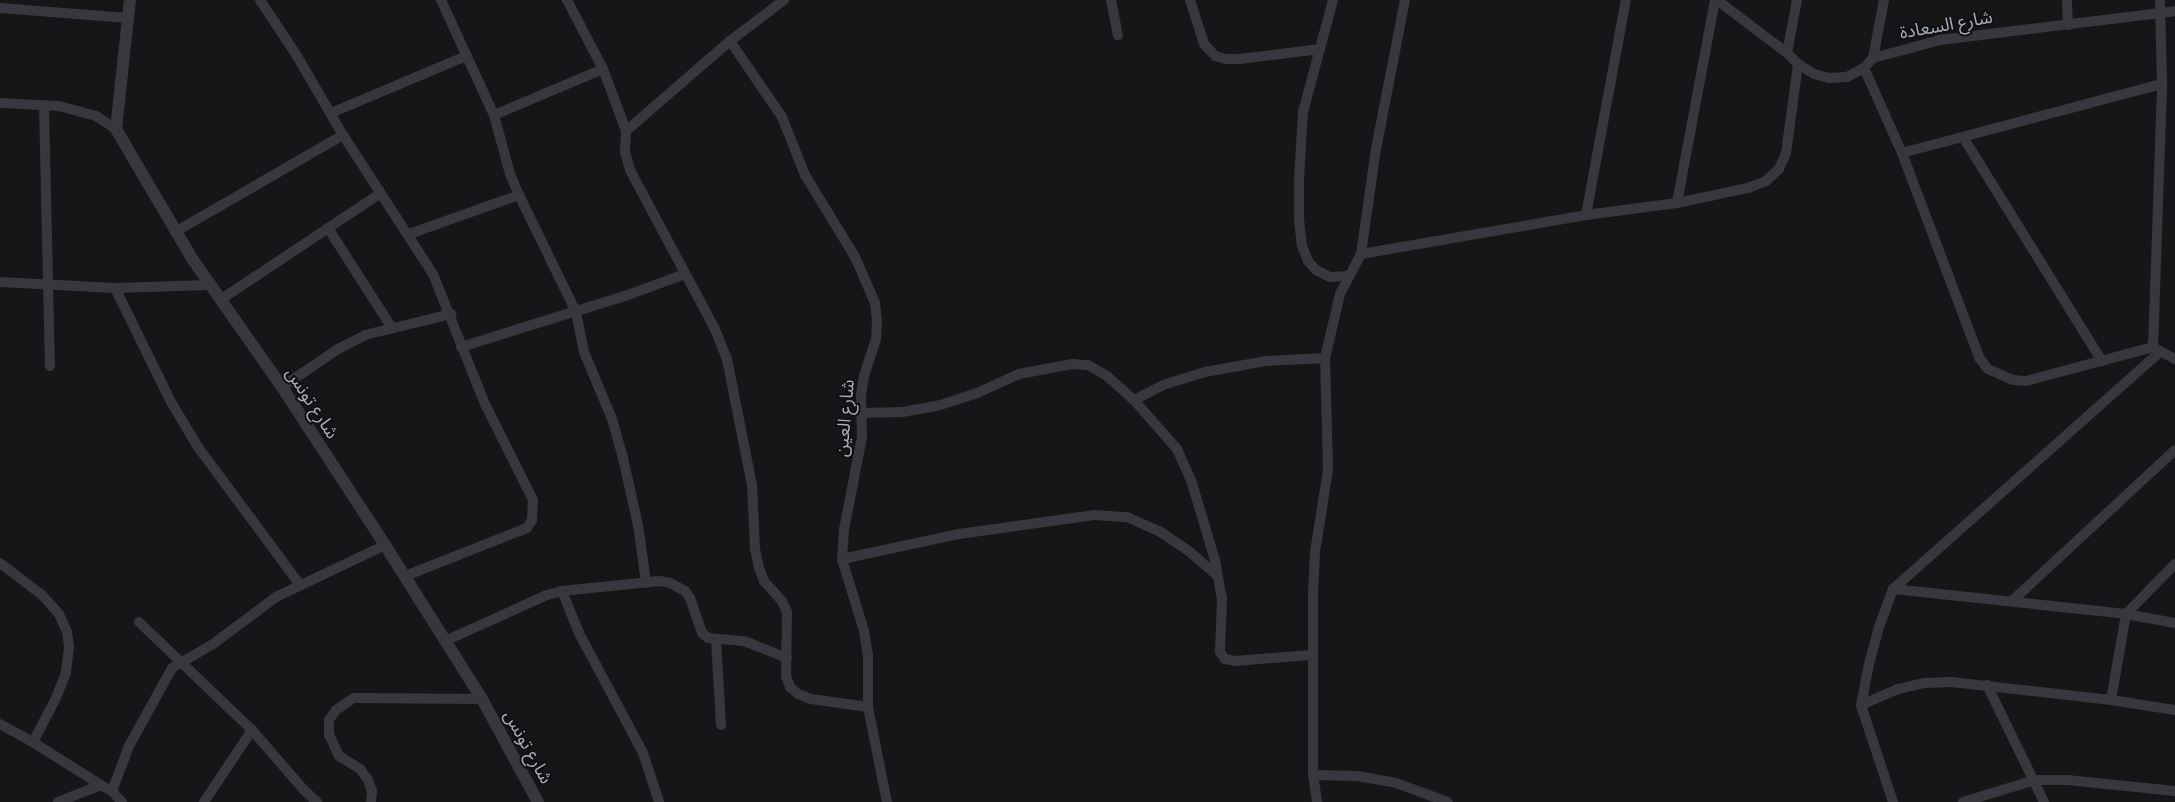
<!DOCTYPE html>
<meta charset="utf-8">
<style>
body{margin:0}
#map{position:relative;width:2175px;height:802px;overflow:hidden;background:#161618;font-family:Karla,"Noto Sans Arabic",sans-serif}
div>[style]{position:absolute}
.minor>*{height:10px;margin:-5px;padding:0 5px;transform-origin:5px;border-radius:5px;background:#37383d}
.tertiary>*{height:12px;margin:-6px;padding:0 6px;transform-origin:6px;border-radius:6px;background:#37383d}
span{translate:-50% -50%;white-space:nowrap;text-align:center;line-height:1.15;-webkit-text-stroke:4px #111113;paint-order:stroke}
.street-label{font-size:18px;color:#a8adb8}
</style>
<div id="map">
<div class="minor">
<i style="left:260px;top:0;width:67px;rotate:56.5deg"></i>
<i style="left:297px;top:56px;width:91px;rotate:59.8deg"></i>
<i style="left:343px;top:135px;width:166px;rotate:57.1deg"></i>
<i style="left:433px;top:274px;width:140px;rotate:68.2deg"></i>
<i style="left:485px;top:404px;width:107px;rotate:63.4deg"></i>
<i style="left:533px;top:500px;width:20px;rotate:93deg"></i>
<i style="left:532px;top:520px;width:9px;rotate:122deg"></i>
<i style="left:527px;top:528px;width:131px;rotate:158.5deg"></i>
<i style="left:441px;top:0;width:127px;rotate:65.3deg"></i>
<i style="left:494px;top:115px;width:61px;rotate:74.8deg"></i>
<i style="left:510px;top:174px;width:23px;rotate:67deg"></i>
<i style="left:519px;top:195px;width:130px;rotate:64deg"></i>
<i style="left:576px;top:312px;width:41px;rotate:78.7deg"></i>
<i style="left:584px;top:352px;width:73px;rotate:67.3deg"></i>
<i style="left:612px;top:419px;width:41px;rotate:74.2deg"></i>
<i style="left:623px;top:458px;width:69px;rotate:77.4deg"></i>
<i style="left:638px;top:525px;width:58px;rotate:82deg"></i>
<i style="left:567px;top:0;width:78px;rotate:62.4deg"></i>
<i style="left:603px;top:69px;width:43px;rotate:69.4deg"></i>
<i style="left:618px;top:109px;width:23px;rotate:70deg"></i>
<i style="left:626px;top:131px;width:21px;rotate:93deg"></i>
<i style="left:625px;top:152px;width:19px;rotate:74deg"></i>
<i style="left:630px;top:170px;width:178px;rotate:61.9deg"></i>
<i style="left:714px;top:327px;width:35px;rotate:68deg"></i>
<i style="left:727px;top:359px;width:128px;rotate:78.8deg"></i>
<i style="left:752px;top:485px;width:64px;rotate:87.3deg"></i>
<i style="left:755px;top:549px;width:19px;rotate:78deg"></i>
<i style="left:759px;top:568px;width:14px;rotate:69deg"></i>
<i style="left:764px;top:581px;width:27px;rotate:48deg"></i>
<i style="left:782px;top:601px;width:12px;rotate:66deg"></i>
<i style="left:787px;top:612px;width:64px;rotate:90.9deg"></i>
<i style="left:786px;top:676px;width:12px;rotate:70deg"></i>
<i style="left:790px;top:687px;width:11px;rotate:41deg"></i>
<i style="left:798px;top:694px;width:14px;rotate:21deg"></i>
<i style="left:811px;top:699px;width:58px;rotate:8deg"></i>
<i style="left:1111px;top:0;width:36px;rotate:79deg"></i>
<i style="left:1190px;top:0;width:46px;rotate:72.3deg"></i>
<i style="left:1204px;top:44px;width:16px;rotate:47deg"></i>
<i style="left:1215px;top:56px;width:11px;rotate:15deg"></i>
<i style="left:1226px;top:59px;width:13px"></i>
<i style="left:1239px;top:59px;width:82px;rotate:-7deg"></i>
<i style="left:1333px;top:0;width:116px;rotate:105deg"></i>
<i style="left:1303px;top:112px;width:67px;rotate:93.4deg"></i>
<i style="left:1299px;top:179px;width:40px;rotate:90deg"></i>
<i style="left:1299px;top:219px;width:27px;rotate:84deg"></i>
<i style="left:1302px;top:246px;width:16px;rotate:68deg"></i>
<i style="left:1308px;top:261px;width:12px;rotate:48deg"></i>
<i style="left:1316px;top:270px;width:16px;rotate:27deg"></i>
<i style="left:1330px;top:277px;width:17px;rotate:-3deg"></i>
<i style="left:1717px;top:0;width:88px;rotate:37.1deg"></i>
<i style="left:1787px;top:53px;width:16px;rotate:45deg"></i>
<i style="left:1798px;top:64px;width:19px;rotate:32deg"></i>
<i style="left:1814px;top:74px;width:16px;rotate:15deg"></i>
<i style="left:1829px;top:78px;width:18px;rotate:-3deg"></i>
<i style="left:1847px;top:77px;width:19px;rotate:-28deg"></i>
<i style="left:1864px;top:68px;width:13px;rotate:-48deg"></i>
<i style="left:1873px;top:58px;width:59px;rotate:-79.3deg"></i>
<i style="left:2067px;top:0;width:25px;rotate:88deg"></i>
<i style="left:0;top:8px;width:128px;rotate:4.5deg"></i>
<i style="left:730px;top:41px;width:92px;rotate:55.6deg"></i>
<i style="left:782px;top:117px;width:62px;rotate:68.4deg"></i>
<i style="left:805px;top:175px;width:96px;rotate:58.6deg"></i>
<i style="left:855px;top:257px;width:50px;rotate:66.5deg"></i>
<i style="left:875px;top:303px;width:18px;rotate:84deg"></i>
<i style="left:877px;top:321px;width:18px;rotate:93deg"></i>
<i style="left:876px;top:339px;width:39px;rotate:108deg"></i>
<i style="left:864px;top:376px;width:20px;rotate:99deg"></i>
<i style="left:861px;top:396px;width:41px;rotate:88.6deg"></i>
<i style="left:862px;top:437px;width:95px;rotate:101deg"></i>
<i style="left:844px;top:530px;width:29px;rotate:94deg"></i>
<i style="left:842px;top:559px;width:75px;rotate:73deg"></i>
<i style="left:864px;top:631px;width:24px;rotate:81deg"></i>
<i style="left:868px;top:655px;width:52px;rotate:90deg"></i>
<i style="left:868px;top:707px;width:97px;rotate:78.7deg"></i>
<i style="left:1787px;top:53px;width:54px;rotate:-79.3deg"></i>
<i style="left:1873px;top:58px;width:69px;rotate:-15deg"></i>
<i style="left:1940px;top:40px;width:237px;rotate:-7deg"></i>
<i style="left:1864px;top:68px;width:93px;rotate:65.9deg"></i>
<i style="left:1902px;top:153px;width:220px;rotate:69.3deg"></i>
<i style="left:1980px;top:359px;width:13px;rotate:51deg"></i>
<i style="left:1988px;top:369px;width:27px;rotate:24deg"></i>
<i style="left:2013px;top:380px;width:13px;rotate:4deg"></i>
<i style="left:2026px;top:381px;width:131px;rotate:-15deg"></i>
<i style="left:2153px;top:347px;width:25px;rotate:29deg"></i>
<i style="left:0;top:103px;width:59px;rotate:2.9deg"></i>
<i style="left:59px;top:106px;width:38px;rotate:15deg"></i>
<i style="left:96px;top:116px;width:24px;rotate:33deg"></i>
<i style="left:44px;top:106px;width:260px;rotate:88.7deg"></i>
<i style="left:331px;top:113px;width:147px;rotate:-22.9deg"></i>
<i style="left:494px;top:115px;width:118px;rotate:-22.9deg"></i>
<i style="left:626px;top:131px;width:138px;rotate:-40.9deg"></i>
<i style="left:730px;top:41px;width:68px;rotate:-37.2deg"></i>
<i style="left:1963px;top:137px;width:264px;rotate:58.2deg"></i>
<i style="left:1902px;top:153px;width:269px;rotate:-14.9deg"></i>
<i style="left:1677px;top:203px;width:207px;rotate:-79.4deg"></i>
<i style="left:1586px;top:215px;width:219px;rotate:-79.5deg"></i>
<i style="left:328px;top:228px;width:119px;rotate:57.4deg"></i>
<i style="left:175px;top:232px;width:194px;rotate:-30deg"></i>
<i style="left:409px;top:234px;width:117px;rotate:-19.5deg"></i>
<i style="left:1361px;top:254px;width:228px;rotate:-9.8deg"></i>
<i style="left:1586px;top:215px;width:92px;rotate:-7.5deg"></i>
<i style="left:1677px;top:203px;width:73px;rotate:-11.9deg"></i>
<i style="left:1748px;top:188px;width:19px;rotate:-21deg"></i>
<i style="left:1766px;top:181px;width:18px;rotate:-43deg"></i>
<i style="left:1779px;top:169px;width:17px;rotate:-66deg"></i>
<i style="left:1786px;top:153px;width:90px;rotate:-82.3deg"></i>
<i style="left:0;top:282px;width:115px;rotate:3deg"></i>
<i style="left:115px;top:288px;width:94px;rotate:-1.8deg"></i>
<i style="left:115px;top:288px;width:127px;rotate:63.8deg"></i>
<i style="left:171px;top:402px;width:52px;rotate:59deg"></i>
<i style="left:198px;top:447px;width:172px;rotate:53.5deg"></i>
<i style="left:220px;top:300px;width:193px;rotate:-33.6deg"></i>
<i style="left:461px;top:347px;width:172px;rotate:-17.3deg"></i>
<i style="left:625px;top:296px;width:64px;rotate:-20.1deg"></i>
<i style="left:2153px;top:347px;width:263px;rotate:-88deg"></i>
<i style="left:2162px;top:84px;width:84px;rotate:-91.4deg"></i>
<i style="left:282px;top:387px;width:68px;rotate:-34.2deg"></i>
<i style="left:338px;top:349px;width:30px;rotate:-27deg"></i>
<i style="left:365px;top:335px;width:89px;rotate:-13.7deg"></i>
<i style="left:1134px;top:400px;width:36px;rotate:-27deg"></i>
<i style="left:1166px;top:384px;width:41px;rotate:-17.1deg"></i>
<i style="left:1205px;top:372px;width:63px;rotate:-10.1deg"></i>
<i style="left:1267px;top:361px;width:58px;rotate:-3deg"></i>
<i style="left:860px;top:413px;width:42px;rotate:-1.4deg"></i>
<i style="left:902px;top:412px;width:36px;rotate:-10deg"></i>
<i style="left:937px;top:406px;width:40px;rotate:-18deg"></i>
<i style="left:975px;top:394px;width:48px;rotate:-24.4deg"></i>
<i style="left:1019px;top:374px;width:54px;rotate:-10.7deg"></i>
<i style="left:1072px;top:364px;width:16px;rotate:4deg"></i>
<i style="left:1088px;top:365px;width:22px;rotate:30deg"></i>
<i style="left:1107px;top:376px;width:36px;rotate:42deg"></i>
<i style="left:1134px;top:400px;width:65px;rotate:48.7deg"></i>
<i style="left:1177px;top:449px;width:37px;rotate:66deg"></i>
<i style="left:1192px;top:483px;width:80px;rotate:73.4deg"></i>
<i style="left:1215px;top:560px;width:40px;rotate:80deg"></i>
<i style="left:1222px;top:599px;width:53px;rotate:92.2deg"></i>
<i style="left:1220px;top:652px;width:9px;rotate:54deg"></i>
<i style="left:1225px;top:659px;width:10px;rotate:11deg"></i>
<i style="left:1235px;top:661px;width:76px;rotate:-4.5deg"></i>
<i style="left:842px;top:559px;width:120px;rotate:-12.1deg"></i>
<i style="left:959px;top:534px;width:137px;rotate:-8deg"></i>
<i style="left:1095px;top:515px;width:32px;rotate:4deg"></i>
<i style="left:1127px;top:517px;width:35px;rotate:24deg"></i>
<i style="left:1159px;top:531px;width:37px;rotate:34deg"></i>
<i style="left:1190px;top:552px;width:37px;rotate:41deg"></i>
<i style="left:0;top:563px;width:53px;rotate:37.3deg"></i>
<i style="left:42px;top:595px;width:25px;rotate:48deg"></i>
<i style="left:59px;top:614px;width:20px;rotate:66deg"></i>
<i style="left:67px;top:632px;width:15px;rotate:82deg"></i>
<i style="left:69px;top:647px;width:26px;rotate:97deg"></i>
<i style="left:66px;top:673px;width:27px;rotate:112deg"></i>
<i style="left:56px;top:698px;width:50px;rotate:117.6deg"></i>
<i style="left:1893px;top:589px;width:234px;rotate:6.1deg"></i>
<i style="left:2126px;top:614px;width:50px;rotate:10.4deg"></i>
<i style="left:562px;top:591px;width:45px;rotate:68deg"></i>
<i style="left:579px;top:633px;width:136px;rotate:61.9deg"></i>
<i style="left:643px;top:753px;width:52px;rotate:71.9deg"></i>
<i style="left:2012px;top:601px;width:222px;rotate:-42.8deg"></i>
<i style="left:139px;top:622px;width:156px;rotate:43.7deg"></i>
<i style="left:252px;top:730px;width:79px;rotate:49.1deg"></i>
<i style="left:304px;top:790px;width:18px;rotate:43deg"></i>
<i style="left:716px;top:640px;width:85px;rotate:86.6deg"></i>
<i style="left:445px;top:641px;width:112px;rotate:-24.3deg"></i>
<i style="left:547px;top:595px;width:16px;rotate:-15deg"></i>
<i style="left:562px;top:591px;width:98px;rotate:-5.9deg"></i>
<i style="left:659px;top:581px;width:11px;rotate:10deg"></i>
<i style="left:670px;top:583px;width:17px;rotate:28deg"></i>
<i style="left:685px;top:591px;width:9px;rotate:54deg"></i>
<i style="left:690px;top:598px;width:37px;rotate:71deg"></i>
<i style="left:702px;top:633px;width:8px;rotate:40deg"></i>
<i style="left:708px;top:638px;width:36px;rotate:5deg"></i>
<i style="left:744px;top:641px;width:46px;rotate:21.6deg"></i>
<i style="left:1987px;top:685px;width:130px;rotate:64deg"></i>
<i style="left:2111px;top:700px;width:87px;rotate:-80.1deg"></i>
<i style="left:2126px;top:614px;width:70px;rotate:-45.6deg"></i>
<i style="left:1861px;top:705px;width:40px;rotate:-23.4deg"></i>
<i style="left:1898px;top:689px;width:28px;rotate:-13deg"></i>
<i style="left:1925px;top:683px;width:26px;rotate:-2deg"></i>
<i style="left:1951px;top:682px;width:161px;rotate:6.4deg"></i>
<i style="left:2111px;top:700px;width:65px;rotate:8.9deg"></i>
<i style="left:0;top:724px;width:35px;rotate:29deg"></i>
<i style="left:31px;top:741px;width:83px;rotate:32.2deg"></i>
<i style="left:1313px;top:775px;width:44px;rotate:1.3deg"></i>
<i style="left:1357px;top:776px;width:40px;rotate:10deg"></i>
<i style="left:1396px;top:783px;width:55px;rotate:20.1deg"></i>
<i style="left:112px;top:791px;width:48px;rotate:-69.3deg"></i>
<i style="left:129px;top:746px;width:89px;rotate:-61.1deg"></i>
<i style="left:172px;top:668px;width:48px;rotate:-30.3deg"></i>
<i style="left:213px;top:644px;width:79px;rotate:-36.7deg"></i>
<i style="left:276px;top:597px;width:121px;rotate:-25.5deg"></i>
<i style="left:58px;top:802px;width:46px;rotate:-21.6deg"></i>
<i style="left:101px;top:785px;width:13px;rotate:29deg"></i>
<i style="left:112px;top:791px;width:15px;rotate:48deg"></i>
<i style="left:204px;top:802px;width:87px;rotate:-56.3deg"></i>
<i style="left:371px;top:802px;width:11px;rotate:-85deg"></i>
<i style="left:372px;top:791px;width:12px;rotate:-110deg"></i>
<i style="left:368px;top:780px;width:14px;rotate:-126deg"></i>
<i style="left:360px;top:769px;width:25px;rotate:-148deg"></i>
<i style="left:339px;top:756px;width:23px;rotate:-115deg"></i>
<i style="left:329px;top:735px;width:15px;rotate:-90deg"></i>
<i style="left:329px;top:720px;width:12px;rotate:-55deg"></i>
<i style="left:336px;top:710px;width:22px;rotate:-34deg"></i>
<i style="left:354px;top:698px;width:128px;rotate:0.4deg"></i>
<i style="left:1317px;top:802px;width:27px;rotate:-98deg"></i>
<i style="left:1313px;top:775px;width:182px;rotate:-90deg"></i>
<i style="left:1313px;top:593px;width:41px;rotate:-87.2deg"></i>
<i style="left:1315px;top:552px;width:83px;rotate:-81deg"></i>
<i style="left:1328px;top:470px;width:112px;rotate:-91.5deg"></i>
<i style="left:1325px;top:358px;width:66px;rotate:-76.8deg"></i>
<i style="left:1340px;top:294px;width:45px;rotate:-62.3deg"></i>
<i style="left:1361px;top:254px;width:106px;rotate:-81.9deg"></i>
<i style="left:1376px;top:149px;width:152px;rotate:-79deg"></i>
<i style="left:1893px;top:802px;width:102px;rotate:-108.3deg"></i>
<i style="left:1861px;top:705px;width:38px;rotate:-79deg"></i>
<i style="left:1868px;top:668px;width:42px;rotate:-75deg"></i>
<i style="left:1879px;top:627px;width:40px;rotate:-69.8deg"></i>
<i style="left:1893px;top:589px;width:358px;rotate:-41.6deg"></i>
<i style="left:1963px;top:802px;width:75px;rotate:-17deg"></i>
<i style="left:2035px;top:780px;width:32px"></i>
<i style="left:2067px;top:780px;width:109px;rotate:5.8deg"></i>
</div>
<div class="tertiary">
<i style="left:130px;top:0;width:130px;rotate:96.2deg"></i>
<i style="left:116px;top:129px;width:152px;rotate:59.6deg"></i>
<i style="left:193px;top:260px;width:155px;rotate:55deg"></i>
<i style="left:282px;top:387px;width:189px;rotate:56.9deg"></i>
<i style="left:385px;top:545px;width:182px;rotate:57.8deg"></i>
<i style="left:482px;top:699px;width:117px;rotate:61.5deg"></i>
</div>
<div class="street-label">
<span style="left:1946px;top:25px;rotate:-10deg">شارع السعادة</span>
<span style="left:312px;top:403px;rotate:57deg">شارع تونس</span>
<span style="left:845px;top:418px;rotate:-85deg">شارع العين</span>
<span style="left:528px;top:747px;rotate:61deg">شارع تونس</span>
</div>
</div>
